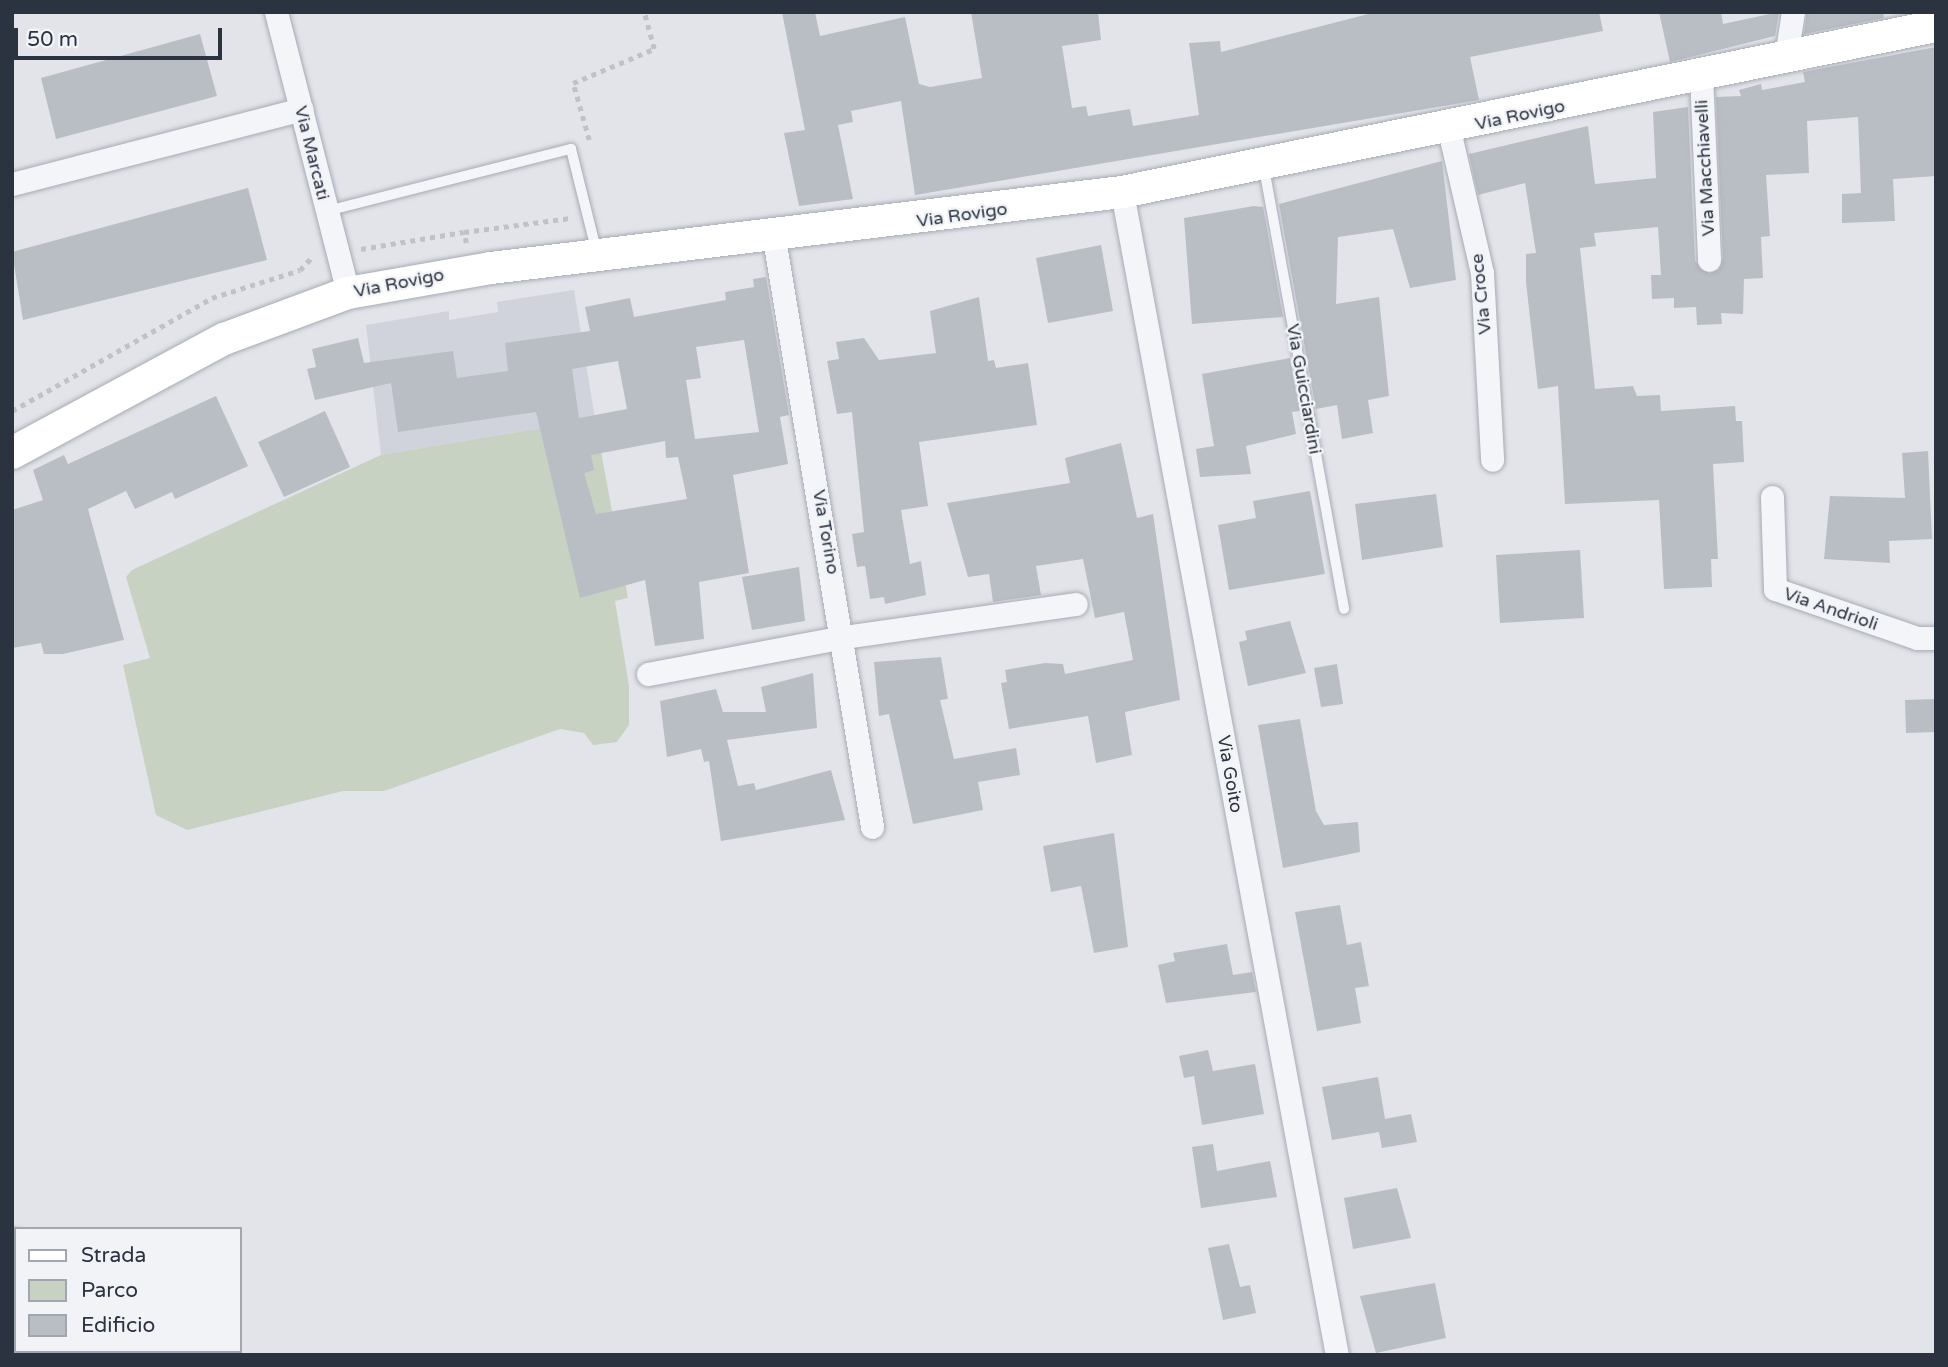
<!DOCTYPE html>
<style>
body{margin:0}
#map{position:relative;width:1948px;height:1367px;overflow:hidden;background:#e2e4e9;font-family:"Varela Round",sans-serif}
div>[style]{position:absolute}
.built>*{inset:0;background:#d0d3db}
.green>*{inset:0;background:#c7d2c3}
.building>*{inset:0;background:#b9bec5}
.path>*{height:4.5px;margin-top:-2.25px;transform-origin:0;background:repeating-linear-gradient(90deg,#c0c2c8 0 5px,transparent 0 10px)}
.roads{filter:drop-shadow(0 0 2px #a7abb3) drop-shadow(0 0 2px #a7abb3)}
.lane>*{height:10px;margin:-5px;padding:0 5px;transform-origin:5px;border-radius:5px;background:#f4f5f8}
.street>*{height:23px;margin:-11.5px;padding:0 11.5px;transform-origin:11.5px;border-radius:11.5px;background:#f4f5f8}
.secondary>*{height:32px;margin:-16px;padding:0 16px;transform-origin:16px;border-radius:16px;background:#fff}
span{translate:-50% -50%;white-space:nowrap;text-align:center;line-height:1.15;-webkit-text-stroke:5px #f1f3f7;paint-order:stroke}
.street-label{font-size:18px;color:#2b3240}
.frame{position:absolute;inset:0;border:14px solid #2b3240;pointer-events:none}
.legend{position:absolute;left:14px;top:1227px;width:228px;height:126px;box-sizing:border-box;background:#f1f3f7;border:2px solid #a2a6ae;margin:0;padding:9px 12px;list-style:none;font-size:21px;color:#2b3240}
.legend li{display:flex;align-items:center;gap:14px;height:35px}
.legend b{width:35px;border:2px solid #a2a6ae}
.scale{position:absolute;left:14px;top:28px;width:208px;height:32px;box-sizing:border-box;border:4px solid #2b3240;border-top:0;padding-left:9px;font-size:21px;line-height:24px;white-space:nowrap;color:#2b3240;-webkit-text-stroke:5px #f1f3f7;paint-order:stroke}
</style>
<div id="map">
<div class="built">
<i style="clip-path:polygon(574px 290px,595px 419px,381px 455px,366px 325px,449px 311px,449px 320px,498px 312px,497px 302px)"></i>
</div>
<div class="green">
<i style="clip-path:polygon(595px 419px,628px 598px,615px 601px,629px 686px,629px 725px,617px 742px,593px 745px,584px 733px,560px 729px,384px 791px,343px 791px,187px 830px,156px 815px,123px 665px,150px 658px,126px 577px,132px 570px,381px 455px)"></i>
</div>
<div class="building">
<i style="clip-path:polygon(782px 12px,815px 12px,820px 36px,905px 17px,919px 84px,930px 87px,982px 78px,971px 12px,1098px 12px,1101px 40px,1062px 46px,1072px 108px,1086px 106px,1088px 116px,1130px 109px,1133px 126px,1199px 115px,1189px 43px,1220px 41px,1221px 52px,1376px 12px,1599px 12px,1603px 31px,1470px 57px,1479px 100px,915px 195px,901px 101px,851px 111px,853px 122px,838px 125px,853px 199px,799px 206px,784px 133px,805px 130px)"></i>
<i style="clip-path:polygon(1659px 12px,1721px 12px,1723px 24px,1779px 12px,1775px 36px,1670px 62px)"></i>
<i style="clip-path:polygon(1807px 12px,1883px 12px,1884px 18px,1804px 34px)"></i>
<i style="clip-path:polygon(200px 34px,217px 96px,56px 139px,41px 78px)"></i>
<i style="clip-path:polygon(1936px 47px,1936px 176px,1893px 179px,1895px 221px,1842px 223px,1842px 194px,1861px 193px,1858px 117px,1807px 121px,1809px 173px,1766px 175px,1770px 236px,1761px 237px,1763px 278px,1744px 279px,1743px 314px,1721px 313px,1722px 324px,1697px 325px,1696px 307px,1674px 308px,1674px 298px,1652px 299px,1651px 275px,1661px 275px,1658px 227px,1594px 233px,1596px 246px,1580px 248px,1595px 389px,1633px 386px,1637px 396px,1660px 395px,1661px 411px,1735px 406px,1736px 421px,1742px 421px,1744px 462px,1713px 464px,1718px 559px,1711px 559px,1712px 587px,1664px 589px,1659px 500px,1565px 504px,1558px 386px,1538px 389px,1526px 282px,1526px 254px,1536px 253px,1525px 183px,1478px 195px,1469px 154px,1588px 126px,1595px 184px,1656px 178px,1653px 112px,1688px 107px,1695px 261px,1710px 274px,1723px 259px,1716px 97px,1741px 96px,1739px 90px,1761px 84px,1762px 90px,1805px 82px,1803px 72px)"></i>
<i style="clip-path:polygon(1442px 161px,1456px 280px,1410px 288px,1393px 229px,1338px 237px,1336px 304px,1379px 297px,1389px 396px,1368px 400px,1373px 433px,1342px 439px,1337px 405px,1316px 409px,1279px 204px)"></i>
<i style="clip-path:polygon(248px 188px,267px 260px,23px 320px,12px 252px)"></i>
<i style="clip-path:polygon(1254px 206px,1263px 207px,1283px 317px,1192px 324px,1184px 218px)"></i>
<i style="clip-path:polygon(1101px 245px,1113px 311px,1048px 323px,1036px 258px)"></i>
<i style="clip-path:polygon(evenodd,766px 277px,789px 415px,780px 417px,788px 464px,733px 475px,749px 573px,699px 582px,704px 639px,655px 646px,645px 580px,580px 598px,536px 412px,398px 432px,391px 383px,315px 400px,307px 369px,316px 367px,312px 349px,358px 338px,364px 363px,453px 351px,457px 378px,508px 371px,505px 343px,590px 331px,585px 307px,630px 298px,634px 317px,726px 300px,725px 292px,754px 287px,753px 279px,766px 277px,744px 340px,759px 432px,695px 439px,686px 380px,701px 378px,696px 347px,744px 340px,766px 277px,618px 361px,627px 409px,579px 418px,572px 369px,618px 361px,766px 277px,665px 441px,666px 458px,678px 457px,687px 499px,596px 514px,584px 473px,594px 470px,591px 455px,665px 441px)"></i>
<i style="clip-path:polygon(979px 297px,988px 361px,994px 360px,996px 368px,1028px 363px,1037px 425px,919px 442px,928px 506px,901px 510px,910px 564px,921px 561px,926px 595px,885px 604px,884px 597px,870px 599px,865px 566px,857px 567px,852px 534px,864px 532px,852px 412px,837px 414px,827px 361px,839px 359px,836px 342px,864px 338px,879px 360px,936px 353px,930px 311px)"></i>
<i style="clip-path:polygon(1290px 358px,1300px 411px,1292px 412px,1296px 434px,1246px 446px,1251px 474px,1200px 477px,1196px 449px,1214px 446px,1202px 374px)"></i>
<i style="clip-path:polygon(216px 396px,248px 466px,175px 499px,172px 492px,135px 509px,126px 491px,88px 509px,124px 640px,63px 654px,44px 654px,41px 643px,12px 648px,12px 510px,43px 500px,33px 470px,64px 455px,68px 464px)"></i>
<i style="clip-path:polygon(325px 411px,350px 467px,284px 497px,258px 442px)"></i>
<i style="clip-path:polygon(1121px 443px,1137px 518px,1153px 514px,1180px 700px,1125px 712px,1132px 755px,1096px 763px,1088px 716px,1009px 729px,1001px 683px,1007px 682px,1005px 670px,1045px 663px,1063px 664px,1065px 674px,1133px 660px,1124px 612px,1095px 618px,1083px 559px,1036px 566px,1041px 595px,993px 602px,989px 574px,968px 577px,947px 503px,1070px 483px,1065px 458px)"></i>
<i style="clip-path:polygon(1928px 451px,1932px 539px,1889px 541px,1890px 563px,1824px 559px,1830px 496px,1905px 498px,1902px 453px)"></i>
<i style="clip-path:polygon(1310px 491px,1325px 574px,1229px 590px,1218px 525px,1256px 518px,1253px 501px)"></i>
<i style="clip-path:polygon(1436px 494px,1443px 547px,1362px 560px,1355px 504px)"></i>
<i style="clip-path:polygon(1580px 550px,1584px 618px,1500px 623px,1496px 555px)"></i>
<i style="clip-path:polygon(799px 567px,805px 621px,752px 630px,742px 577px)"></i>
<i style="clip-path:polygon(1290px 621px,1306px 673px,1248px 686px,1239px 642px,1247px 640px,1245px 631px)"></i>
<i style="clip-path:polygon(941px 657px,948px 699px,940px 700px,954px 759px,1016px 748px,1020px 775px,978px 782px,983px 810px,913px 824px,889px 714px,879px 716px,874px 662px)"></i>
<i style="clip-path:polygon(1337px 664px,1343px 704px,1321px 707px,1314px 668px)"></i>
<i style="clip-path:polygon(813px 673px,817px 728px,727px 740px,738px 786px,754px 783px,756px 790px,831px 770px,845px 820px,721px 841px,709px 761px,704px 762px,701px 749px,667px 757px,660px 701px,716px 689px,723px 712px,766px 712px,761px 687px)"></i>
<i style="clip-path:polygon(1936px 699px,1936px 732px,1906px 733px,1905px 700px)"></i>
<i style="clip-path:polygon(1300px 719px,1316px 811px,1324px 825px,1358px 822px,1360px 852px,1283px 868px,1258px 725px)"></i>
<i style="clip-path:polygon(1114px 833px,1128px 947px,1094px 953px,1081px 886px,1051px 892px,1043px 846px)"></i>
<i style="clip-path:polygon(1340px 905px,1347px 945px,1361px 942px,1369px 986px,1355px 988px,1361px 1023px,1317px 1031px,1295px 912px)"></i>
<i style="clip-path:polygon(1227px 944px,1233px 975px,1252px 972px,1256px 992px,1166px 1003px,1158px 965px,1175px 961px,1173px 953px)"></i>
<i style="clip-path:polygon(1208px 1050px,1213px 1071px,1255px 1064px,1264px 1114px,1202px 1125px,1194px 1076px,1184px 1078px,1179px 1056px)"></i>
<i style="clip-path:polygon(1378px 1077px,1385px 1119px,1411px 1114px,1417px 1142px,1382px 1148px,1379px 1132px,1332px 1140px,1322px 1087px)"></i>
<i style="clip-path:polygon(1213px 1144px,1217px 1171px,1270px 1161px,1277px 1197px,1201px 1208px,1192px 1147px)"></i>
<i style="clip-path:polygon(1397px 1188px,1411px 1238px,1353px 1249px,1344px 1198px)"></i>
<i style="clip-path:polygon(1229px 1244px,1240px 1287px,1250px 1285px,1256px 1313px,1223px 1320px,1208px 1248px)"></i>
<i style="clip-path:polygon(1435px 1283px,1446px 1338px,1376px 1353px,1360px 1296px)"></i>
</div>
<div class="path">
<i style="left:589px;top:140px;width:59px;rotate:-105.7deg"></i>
<i style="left:573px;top:83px;width:88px;rotate:-22.8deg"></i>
<i style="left:654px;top:49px;width:38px;rotate:-105deg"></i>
<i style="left:466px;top:243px;width:11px;rotate:-100deg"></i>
<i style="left:464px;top:232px;width:107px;rotate:-7.5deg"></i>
<i style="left:361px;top:249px;width:104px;rotate:-9.4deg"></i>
<i style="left:12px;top:411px;width:230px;rotate:-29.5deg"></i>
<i style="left:212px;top:298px;width:92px;rotate:-17.7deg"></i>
<i style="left:300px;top:270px;width:19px;rotate:-47deg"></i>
</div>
<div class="roads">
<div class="lane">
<i style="left:1264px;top:168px;width:448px;rotate:79.7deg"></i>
<i style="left:327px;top:211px;width:252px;rotate:-14.3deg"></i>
<i style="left:571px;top:149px;width:107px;rotate:76deg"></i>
</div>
<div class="street">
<i style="left:276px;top:12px;width:290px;rotate:75.6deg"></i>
<i style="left:1786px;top:56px;width:45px;rotate:-81deg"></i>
<i style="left:1701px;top:75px;width:185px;rotate:87.5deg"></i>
<i style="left:1449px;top:130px;width:147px;rotate:77deg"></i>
<i style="left:1482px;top:273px;width:187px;rotate:86.9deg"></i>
<i style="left:12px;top:184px;width:299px;rotate:-14.5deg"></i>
<i style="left:1122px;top:192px;width:1183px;rotate:79.53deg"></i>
<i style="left:774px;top:238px;width:597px;rotate:80.55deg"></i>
<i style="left:1772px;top:497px;width:92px;rotate:88.1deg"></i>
<i style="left:1775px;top:589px;width:150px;rotate:19deg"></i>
<i style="left:1917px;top:638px;width:19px"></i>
<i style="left:648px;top:674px;width:199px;rotate:-10.7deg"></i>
<i style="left:844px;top:637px;width:234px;rotate:-8.1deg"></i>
<i style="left:12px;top:1240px;width:4px;rotate:14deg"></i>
</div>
<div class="secondary">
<i style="left:12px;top:453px;width:241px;rotate:-28.3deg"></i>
<i style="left:224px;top:339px;width:132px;rotate:-20.4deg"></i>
<i style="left:348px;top:293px;width:145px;rotate:-9.9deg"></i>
<i style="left:491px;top:268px;width:636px;rotate:-6.87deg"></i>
<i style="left:1122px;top:192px;width:831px;rotate:-11.53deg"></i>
</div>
</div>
<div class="street-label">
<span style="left:1520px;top:115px;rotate:-12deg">Via Rovigo</span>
<span style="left:312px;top:153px;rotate:76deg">Via Marcati</span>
<span style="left:1705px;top:168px;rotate:-93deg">Via Macchiavelli</span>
<span style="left:962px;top:215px;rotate:-8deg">Via Rovigo</span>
<span style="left:399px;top:283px;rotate:-11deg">Via Rovigo</span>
<span style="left:1481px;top:294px;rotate:-96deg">Via Croce</span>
<span style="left:1304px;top:389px;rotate:80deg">Via Guicciardini</span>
<span style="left:826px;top:532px;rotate:80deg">Via Torino</span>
<span style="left:1831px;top:609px;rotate:19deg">Via Andrioli</span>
<span style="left:1230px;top:774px;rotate:80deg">Via Goito</span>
</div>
<div class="frame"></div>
<ul class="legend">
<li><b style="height:9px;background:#fff"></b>Strada</li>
<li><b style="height:19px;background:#c7d2c3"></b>Parco</li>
<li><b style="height:19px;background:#b9bec5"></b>Edificio</li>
</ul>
<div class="scale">50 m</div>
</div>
